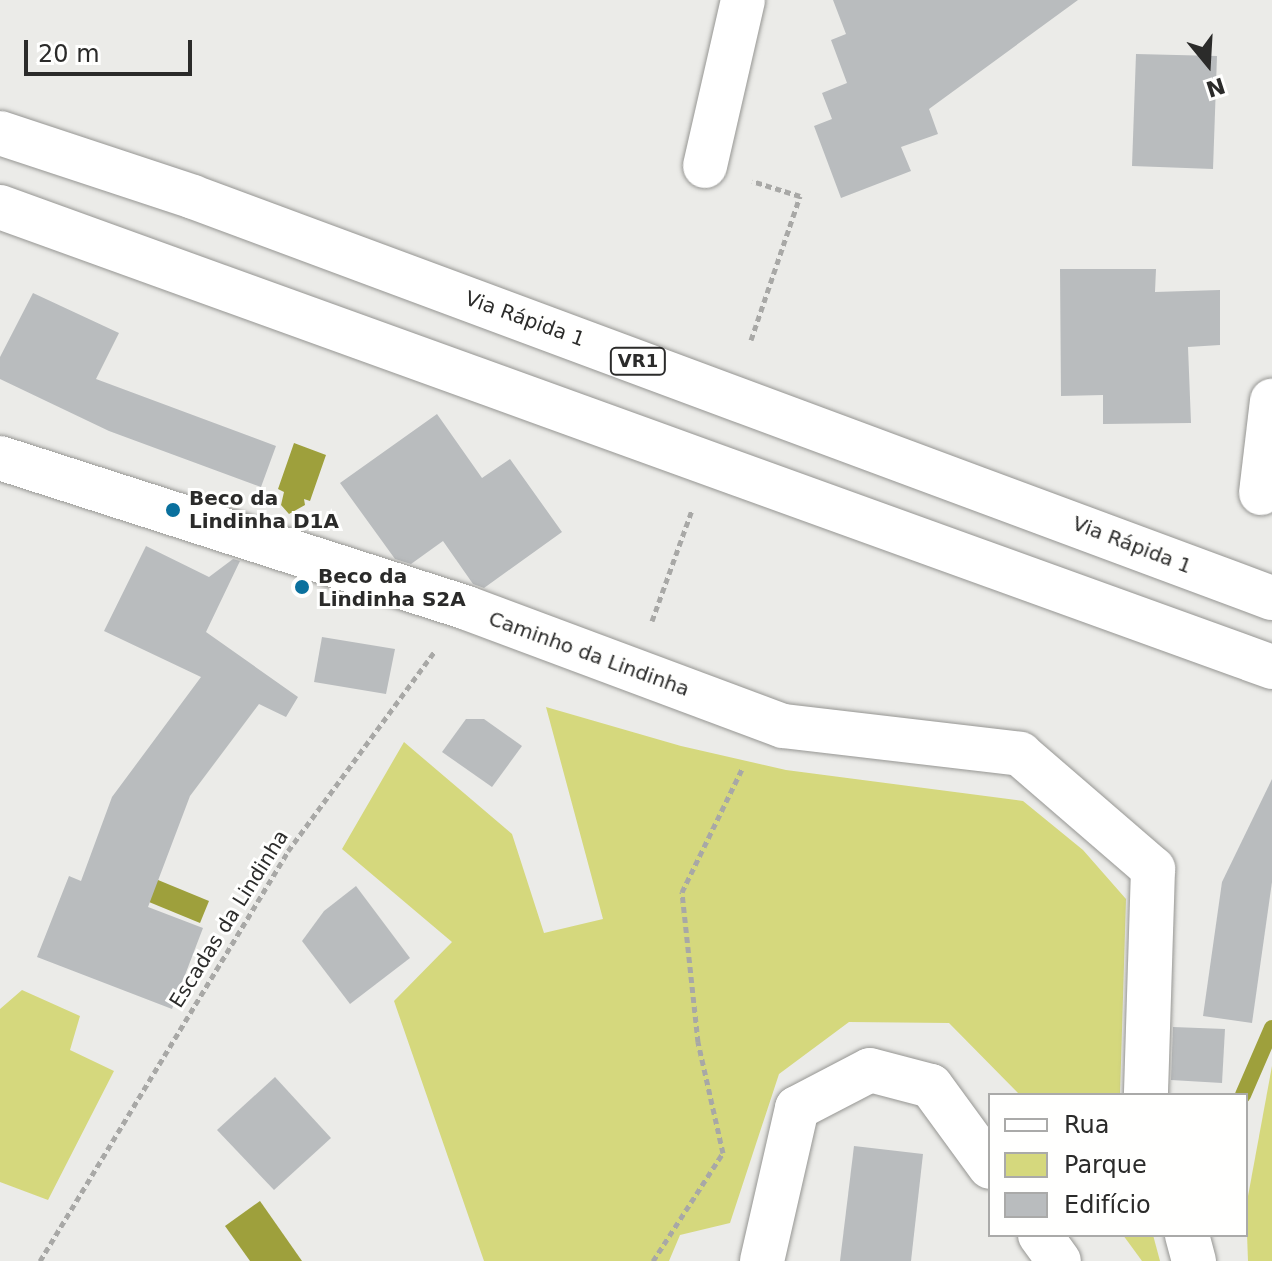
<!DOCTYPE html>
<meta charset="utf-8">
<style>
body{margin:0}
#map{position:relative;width:1272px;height:1261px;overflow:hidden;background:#ebebe8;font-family:"DejaVu Sans",sans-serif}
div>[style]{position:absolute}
.green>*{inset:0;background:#d5d87d}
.water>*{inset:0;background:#9ea03c}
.stream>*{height:16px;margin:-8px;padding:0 8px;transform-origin:8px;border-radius:8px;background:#9ea03c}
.building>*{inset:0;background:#b9bcbe}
.path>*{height:5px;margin-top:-2.5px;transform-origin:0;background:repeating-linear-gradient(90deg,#a8a8a6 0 6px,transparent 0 10px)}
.roads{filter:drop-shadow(0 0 2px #969693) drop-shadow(0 0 2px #969693)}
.minor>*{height:44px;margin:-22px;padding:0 22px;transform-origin:22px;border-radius:22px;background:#fff}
.trunk>*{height:44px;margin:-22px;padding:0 22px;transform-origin:22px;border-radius:22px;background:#fff}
.dots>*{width:22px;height:22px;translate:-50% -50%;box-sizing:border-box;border:4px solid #fffffe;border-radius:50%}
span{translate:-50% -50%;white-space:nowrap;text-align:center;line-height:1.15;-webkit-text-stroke:6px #fffffe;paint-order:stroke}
.shield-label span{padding:2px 6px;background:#fffffe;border:2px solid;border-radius:6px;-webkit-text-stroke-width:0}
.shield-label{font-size:18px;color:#2b2b2a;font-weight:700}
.street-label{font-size:20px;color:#2b2b2a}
.poi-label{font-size:20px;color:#2b2b2a;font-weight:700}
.left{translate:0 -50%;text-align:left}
.legend{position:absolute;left:988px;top:1093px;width:260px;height:144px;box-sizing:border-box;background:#fffffe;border:2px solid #aaaaa9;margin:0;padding:10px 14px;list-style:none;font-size:24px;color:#2b2b2a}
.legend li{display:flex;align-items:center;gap:16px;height:40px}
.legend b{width:40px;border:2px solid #aaaaa9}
.north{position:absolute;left:1168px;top:24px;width:80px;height:80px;-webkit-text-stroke:6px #fffffe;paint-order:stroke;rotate:162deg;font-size:22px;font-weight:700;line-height:32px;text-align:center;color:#2b2b2a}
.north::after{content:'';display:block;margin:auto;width:28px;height:36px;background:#2b2b2a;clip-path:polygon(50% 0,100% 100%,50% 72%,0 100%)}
.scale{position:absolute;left:24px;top:40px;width:168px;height:36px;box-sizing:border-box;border:4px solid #2b2b2a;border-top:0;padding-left:10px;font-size:24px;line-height:28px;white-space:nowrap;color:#2b2b2a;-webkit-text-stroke:6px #fffffe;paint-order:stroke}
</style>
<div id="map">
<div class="green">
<i style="clip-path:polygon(546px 707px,681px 746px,786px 770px,1023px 801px,1083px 850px,1126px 899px,1120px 1095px,1020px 1095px,949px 1023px,849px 1022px,779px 1074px,730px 1223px,680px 1235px,669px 1261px,484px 1261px,394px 1001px,452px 942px,342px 849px,404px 742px,512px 834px,544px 933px,603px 919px)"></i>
<i style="clip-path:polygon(22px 990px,80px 1016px,70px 1050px,114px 1071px,48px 1200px,0 1182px,0 1009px)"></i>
<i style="clip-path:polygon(1272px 1066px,1272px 1261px,1248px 1261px,1246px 1207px)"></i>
<i style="clip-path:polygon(1123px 1235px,1153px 1235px,1160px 1261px,1142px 1261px)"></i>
</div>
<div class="water">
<i style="clip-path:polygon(294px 443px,326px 455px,310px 501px,304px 499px,305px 505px,289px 514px,281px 505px,284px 492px,278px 489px)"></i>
<i style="clip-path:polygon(141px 873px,209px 901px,200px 923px,132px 895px)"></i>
<i style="clip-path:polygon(260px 1201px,302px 1261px,250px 1261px,225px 1226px)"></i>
</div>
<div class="stream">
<i style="left:1243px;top:1095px;width:73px;rotate:-66.6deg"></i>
</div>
<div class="building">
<i style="clip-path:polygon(833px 0,1078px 0,929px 109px,938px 134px,901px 147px,911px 171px,841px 198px,814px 126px,832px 119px,822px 93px,847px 83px,831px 40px,846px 34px)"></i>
<i style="clip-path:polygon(1136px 54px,1217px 56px,1213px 169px,1132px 166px)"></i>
<i style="clip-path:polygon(1060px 269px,1156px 269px,1155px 292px,1220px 290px,1220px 345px,1188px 347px,1191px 423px,1103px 424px,1103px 395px,1061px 396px)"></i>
<i style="clip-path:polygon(33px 293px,119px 333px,96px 379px,276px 446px,261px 487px,109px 431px,0 379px,0 357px)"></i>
<i style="clip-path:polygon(437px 414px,482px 478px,510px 459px,562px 532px,484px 588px,473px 584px,443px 541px,411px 564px,395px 559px,340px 483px)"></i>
<i style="clip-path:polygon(146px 546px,209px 577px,233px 559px,240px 561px,206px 632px,298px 697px,286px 717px,259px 704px,190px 796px,148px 907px,203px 928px,172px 1009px,37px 957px,69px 876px,81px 881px,112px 797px,201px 677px,104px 631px)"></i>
<i style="clip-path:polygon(322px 637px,395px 649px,386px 694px,314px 682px)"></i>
<i style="clip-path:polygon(466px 719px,484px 719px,522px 746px,492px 787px,442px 752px)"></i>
<i style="clip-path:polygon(1272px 779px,1272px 882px,1252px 1023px,1203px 1016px,1222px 882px)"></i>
<i style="clip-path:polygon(356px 886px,410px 958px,350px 1004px,302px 941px,324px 911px)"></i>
<i style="clip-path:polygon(1173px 1027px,1225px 1029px,1222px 1083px,1171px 1080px)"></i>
<i style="clip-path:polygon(275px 1077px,331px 1138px,274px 1190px,217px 1130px)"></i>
<i style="clip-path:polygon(854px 1146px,923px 1154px,911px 1261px,840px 1261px)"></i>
</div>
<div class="path">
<i style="left:751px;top:340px;width:152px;rotate:-71.2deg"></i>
<i style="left:800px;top:196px;width:50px;rotate:-162.6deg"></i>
<i style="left:652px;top:621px;width:118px;rotate:-70.2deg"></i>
<i style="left:40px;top:1261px;width:479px;rotate:-58.8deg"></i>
<i style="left:288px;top:851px;width:248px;rotate:-53.7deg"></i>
<i style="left:653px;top:1261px;width:129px;rotate:-57.1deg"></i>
<i style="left:723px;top:1153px;width:114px;rotate:-102.7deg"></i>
<i style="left:698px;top:1042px;width:151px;rotate:-96.1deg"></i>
<i style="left:682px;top:892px;width:139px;rotate:-64deg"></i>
</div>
<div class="roads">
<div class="minor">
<i style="left:705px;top:166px;width:170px;rotate:-77.1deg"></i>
<i style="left:0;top:458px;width:490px;rotate:17.8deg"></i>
<i style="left:467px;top:608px;width:337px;rotate:20.5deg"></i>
<i style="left:783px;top:726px;width:239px;rotate:6.7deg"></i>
<i style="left:1020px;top:754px;width:176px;rotate:40.8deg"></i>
<i style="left:1153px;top:869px;width:226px;rotate:91.8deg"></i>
<i style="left:1261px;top:493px;width:93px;rotate:-83.2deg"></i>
<i style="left:1040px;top:1235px;width:32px;rotate:54deg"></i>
<i style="left:1187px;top:1235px;width:27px;rotate:75deg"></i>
<i style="left:762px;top:1261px;width:157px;rotate:-77.1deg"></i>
<i style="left:797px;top:1108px;width:82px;rotate:-27.5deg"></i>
<i style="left:870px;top:1070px;width:63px;rotate:14.7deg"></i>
<i style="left:931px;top:1086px;width:100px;rotate:53.9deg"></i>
</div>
<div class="trunk">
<i style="left:0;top:133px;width:203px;rotate:18.3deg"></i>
<i style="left:193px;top:197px;width:1151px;rotate:20.39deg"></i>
<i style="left:0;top:207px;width:1353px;rotate:19.88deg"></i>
</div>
</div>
<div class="dots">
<i style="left:173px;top:510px;background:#0a709d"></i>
<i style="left:302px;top:587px;background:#0a709d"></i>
</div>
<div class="shield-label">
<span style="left:638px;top:361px">VR1</span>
</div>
<div class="street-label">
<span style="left:525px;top:319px;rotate:20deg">Via Rápida 1</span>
<span style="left:1132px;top:545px;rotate:21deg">Via Rápida 1</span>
<span style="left:589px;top:654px;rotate:20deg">Caminho da Lindinha</span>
<span style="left:229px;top:919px;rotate:-58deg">Escadas da Lindinha</span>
</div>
<div class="poi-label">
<span class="left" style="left:189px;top:510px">Beco da<br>Lindinha D1A</span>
<span class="left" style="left:318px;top:588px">Beco da<br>Lindinha S2A</span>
</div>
<ul class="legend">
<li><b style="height:10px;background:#fff"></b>Rua</li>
<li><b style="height:22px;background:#d5d87d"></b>Parque</li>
<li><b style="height:22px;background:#b9bcbe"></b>Edifício</li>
</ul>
<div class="north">N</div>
<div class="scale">20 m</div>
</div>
